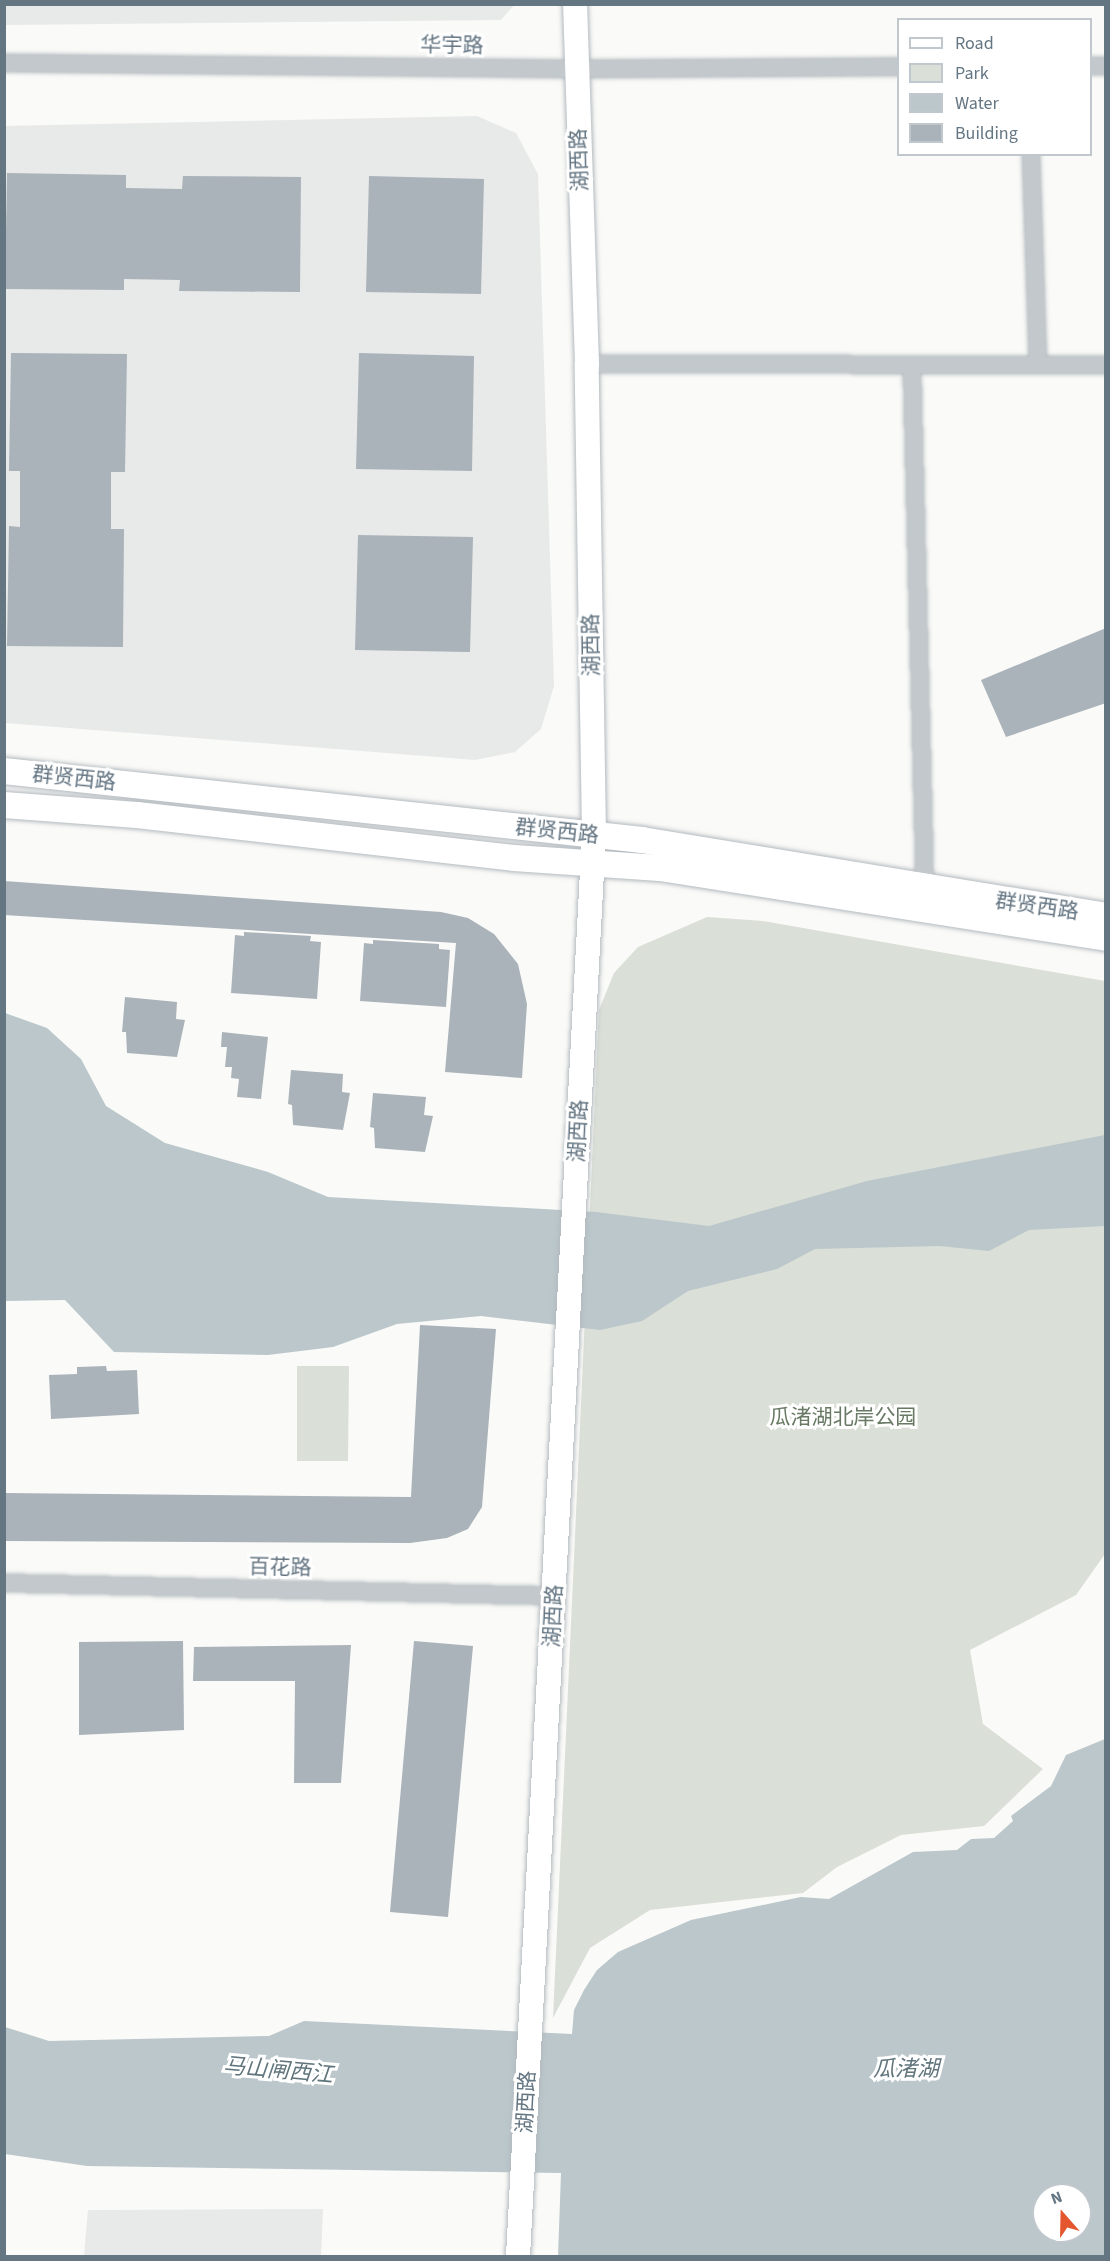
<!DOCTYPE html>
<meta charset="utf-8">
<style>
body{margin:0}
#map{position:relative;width:1110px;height:2261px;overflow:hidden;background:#fafaf8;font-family:"Source Sans 3","Noto Sans SC",sans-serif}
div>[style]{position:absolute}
.built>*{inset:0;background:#e8e9e9}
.green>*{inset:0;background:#dadfd7}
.water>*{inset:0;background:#bbc7cb}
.building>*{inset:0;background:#aab3b9}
.roads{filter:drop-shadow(0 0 2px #b3babf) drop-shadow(0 0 2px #b3babf)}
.street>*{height:16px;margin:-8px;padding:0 8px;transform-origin:8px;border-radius:8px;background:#c3c8cc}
.secondary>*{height:24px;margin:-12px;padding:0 12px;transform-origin:12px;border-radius:12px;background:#fff}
.primary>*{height:26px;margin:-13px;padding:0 13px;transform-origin:13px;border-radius:13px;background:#fff}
span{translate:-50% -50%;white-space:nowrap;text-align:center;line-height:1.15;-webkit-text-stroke:6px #fff;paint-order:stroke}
.street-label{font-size:21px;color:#657683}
.park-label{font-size:21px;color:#687a64}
.water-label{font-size:22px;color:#60757c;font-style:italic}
.frame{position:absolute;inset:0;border:6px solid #657683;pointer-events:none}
.legend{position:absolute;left:897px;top:18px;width:195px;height:138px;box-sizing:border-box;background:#fff;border:2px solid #c1c8cd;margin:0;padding:8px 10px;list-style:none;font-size:18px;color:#657683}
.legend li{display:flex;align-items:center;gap:12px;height:30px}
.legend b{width:30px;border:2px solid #c1c8cd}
.north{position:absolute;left:1032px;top:2183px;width:60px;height:60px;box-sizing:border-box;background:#fff;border:2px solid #c1c8cd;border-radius:50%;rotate:340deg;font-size:16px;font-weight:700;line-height:24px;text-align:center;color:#657683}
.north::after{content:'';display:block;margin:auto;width:21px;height:27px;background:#e4572e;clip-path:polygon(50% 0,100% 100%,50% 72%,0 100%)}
</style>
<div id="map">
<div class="built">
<i style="clip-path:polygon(4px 5px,5px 4px,514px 5px,501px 20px,5px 25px)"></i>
<i style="clip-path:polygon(477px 116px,516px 133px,538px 174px,554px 686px,541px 729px,515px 752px,475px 760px,5px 723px,4px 126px)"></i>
<i style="clip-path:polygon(323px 2209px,321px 2256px,84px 2256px,88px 2210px)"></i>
</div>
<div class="green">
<i style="clip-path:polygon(707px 917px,763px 921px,1105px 981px,1105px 1554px,1076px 1595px,970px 1650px,983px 1724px,1043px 1769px,984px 1826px,901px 1835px,837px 1867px,803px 1893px,650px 1910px,590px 1948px,553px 2018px,599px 1010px,614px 973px,638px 947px)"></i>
<i style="clip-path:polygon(297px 1366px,349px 1366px,348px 1461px,297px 1461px)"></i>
</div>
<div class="water">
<i style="clip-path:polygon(5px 1013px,47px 1028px,81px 1059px,106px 1106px,165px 1143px,268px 1172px,328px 1197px,596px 1212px,709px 1226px,867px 1181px,1105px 1135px,1105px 1226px,1029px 1230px,989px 1251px,940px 1246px,815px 1249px,777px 1269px,688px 1291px,642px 1321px,600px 1330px,481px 1316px,397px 1324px,333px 1347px,268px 1355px,114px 1352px,65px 1300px,5px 1301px)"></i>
<i style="clip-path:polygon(evenodd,1105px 1739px,1105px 2256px,558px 2256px,561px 2173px,87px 2166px,5px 2154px,5px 2027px,49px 2041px,269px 2036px,304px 2021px,572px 2034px,574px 2010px,584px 1990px,597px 1970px,618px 1952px,691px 1920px,801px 1897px,829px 1899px,913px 1852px,957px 1850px,971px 1839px,994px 1838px,1013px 1821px,1011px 1816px,1051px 1786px,1066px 1755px,1105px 1739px,1044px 2195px,1080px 2195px,1080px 2231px,1044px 2231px,1044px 2195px)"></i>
</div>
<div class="building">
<i style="clip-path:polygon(7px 173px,126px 175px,126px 188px,182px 189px,183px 176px,301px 177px,300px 292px,179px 291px,180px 280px,124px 279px,124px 290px,5px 289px)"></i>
<i style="clip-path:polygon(369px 176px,484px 179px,481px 294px,366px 292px)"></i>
<i style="clip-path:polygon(11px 353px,127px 354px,125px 472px,111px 472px,111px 529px,124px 529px,123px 647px,7px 646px,9px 526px,20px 527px,20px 471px,9px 471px)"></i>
<i style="clip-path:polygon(359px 353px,474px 356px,472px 471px,356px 469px)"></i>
<i style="clip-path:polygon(358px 535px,473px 537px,470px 652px,355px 650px)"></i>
<i style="clip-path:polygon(1106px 628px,1106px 703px,1006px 737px,981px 680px)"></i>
<i style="clip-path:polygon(4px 881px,441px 912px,468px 918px,494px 934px,518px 964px,527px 1004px,522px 1078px,445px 1072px,456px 943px,4px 915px)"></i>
<i style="clip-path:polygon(244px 932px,311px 936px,310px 941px,321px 942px,317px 999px,231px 993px,235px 935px,244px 936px)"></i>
<i style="clip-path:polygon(373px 940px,439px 944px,439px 949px,450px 950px,446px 1007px,360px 1001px,364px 943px,373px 944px)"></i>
<i style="clip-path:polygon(125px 997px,177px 1002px,176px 1019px,185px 1020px,177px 1057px,127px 1053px,126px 1032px,122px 1032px)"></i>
<i style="clip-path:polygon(222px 1032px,268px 1037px,261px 1099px,237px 1097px,239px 1079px,231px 1078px,232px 1067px,225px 1067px,227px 1047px,221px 1047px)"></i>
<i style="clip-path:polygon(291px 1070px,343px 1074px,342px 1092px,350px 1093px,343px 1130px,293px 1125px,292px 1105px,288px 1104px)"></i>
<i style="clip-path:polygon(373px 1093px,426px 1097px,424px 1115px,433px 1116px,425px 1152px,375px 1148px,374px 1128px,370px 1127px)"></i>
<i style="clip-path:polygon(420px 1325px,496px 1329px,482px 1507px,468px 1529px,447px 1538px,410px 1543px,4px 1541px,4px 1493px,411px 1497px)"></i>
<i style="clip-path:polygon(106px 1366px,107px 1371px,137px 1370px,139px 1414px,51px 1419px,49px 1375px,77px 1374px,77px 1367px)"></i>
<i style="clip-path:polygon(183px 1641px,184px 1730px,79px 1735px,79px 1642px)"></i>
<i style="clip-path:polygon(414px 1641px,473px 1646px,448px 1917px,390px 1912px)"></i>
<i style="clip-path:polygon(351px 1645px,341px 1783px,294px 1783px,295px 1681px,193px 1681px,194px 1647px)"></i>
</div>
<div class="roads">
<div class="street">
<i style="left:4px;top:63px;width:571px;rotate:0.6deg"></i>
<i style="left:575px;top:69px;width:323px;rotate:-0.4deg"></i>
<i style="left:1090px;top:66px;width:16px"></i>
<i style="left:1031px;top:154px;width:211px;rotate:88.1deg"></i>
<i style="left:587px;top:364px;width:519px;rotate:0.11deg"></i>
<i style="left:912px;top:366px;width:524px;rotate:88.58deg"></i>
<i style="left:4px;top:1583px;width:550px;rotate:1.35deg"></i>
</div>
<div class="secondary">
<i style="left:518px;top:2256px;width:1423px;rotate:-86.94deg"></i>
<i style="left:594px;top:835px;width:471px;rotate:-90.9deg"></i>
<i style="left:587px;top:364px;width:360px;rotate:-91.9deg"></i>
</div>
<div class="primary">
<i style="left:4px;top:771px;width:642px;rotate:6.17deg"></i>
<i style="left:642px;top:840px;width:470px;rotate:9.3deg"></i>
<i style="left:4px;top:805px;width:133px;rotate:4.3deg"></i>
<i style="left:137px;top:815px;width:379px;rotate:6.5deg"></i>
<i style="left:514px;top:858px;width:146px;rotate:3.9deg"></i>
<i style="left:660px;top:868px;width:451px;rotate:8.9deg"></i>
</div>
</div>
<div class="street-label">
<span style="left:452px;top:45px;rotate:1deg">华宇路</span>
<span style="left:579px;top:160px;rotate:-92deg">湖西路</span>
<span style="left:591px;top:645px;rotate:-91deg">湖西路</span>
<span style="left:74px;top:778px;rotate:6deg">群贤西路</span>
<span style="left:557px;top:831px;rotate:6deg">群贤西路</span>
<span style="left:1037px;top:906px;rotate:8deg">群贤西路</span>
<span style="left:578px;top:1131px;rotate:-87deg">湖西路</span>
<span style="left:280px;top:1567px;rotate:1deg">百花路</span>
<span style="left:553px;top:1616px;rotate:-87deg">湖西路</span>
<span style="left:526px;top:2102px;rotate:-87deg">湖西路</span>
</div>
<div class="park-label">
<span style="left:843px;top:1417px">瓜渚湖北岸公园</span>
</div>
<div class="water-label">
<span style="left:906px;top:2070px">瓜渚湖</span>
<span style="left:278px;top:2071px;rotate:5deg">马山闸西江</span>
</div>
<div class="frame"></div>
<ul class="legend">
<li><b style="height:8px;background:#fff"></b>Road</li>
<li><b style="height:16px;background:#dadfd7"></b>Park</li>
<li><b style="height:16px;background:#bbc7cb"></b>Water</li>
<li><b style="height:16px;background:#aab3b9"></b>Building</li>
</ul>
<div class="north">N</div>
</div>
